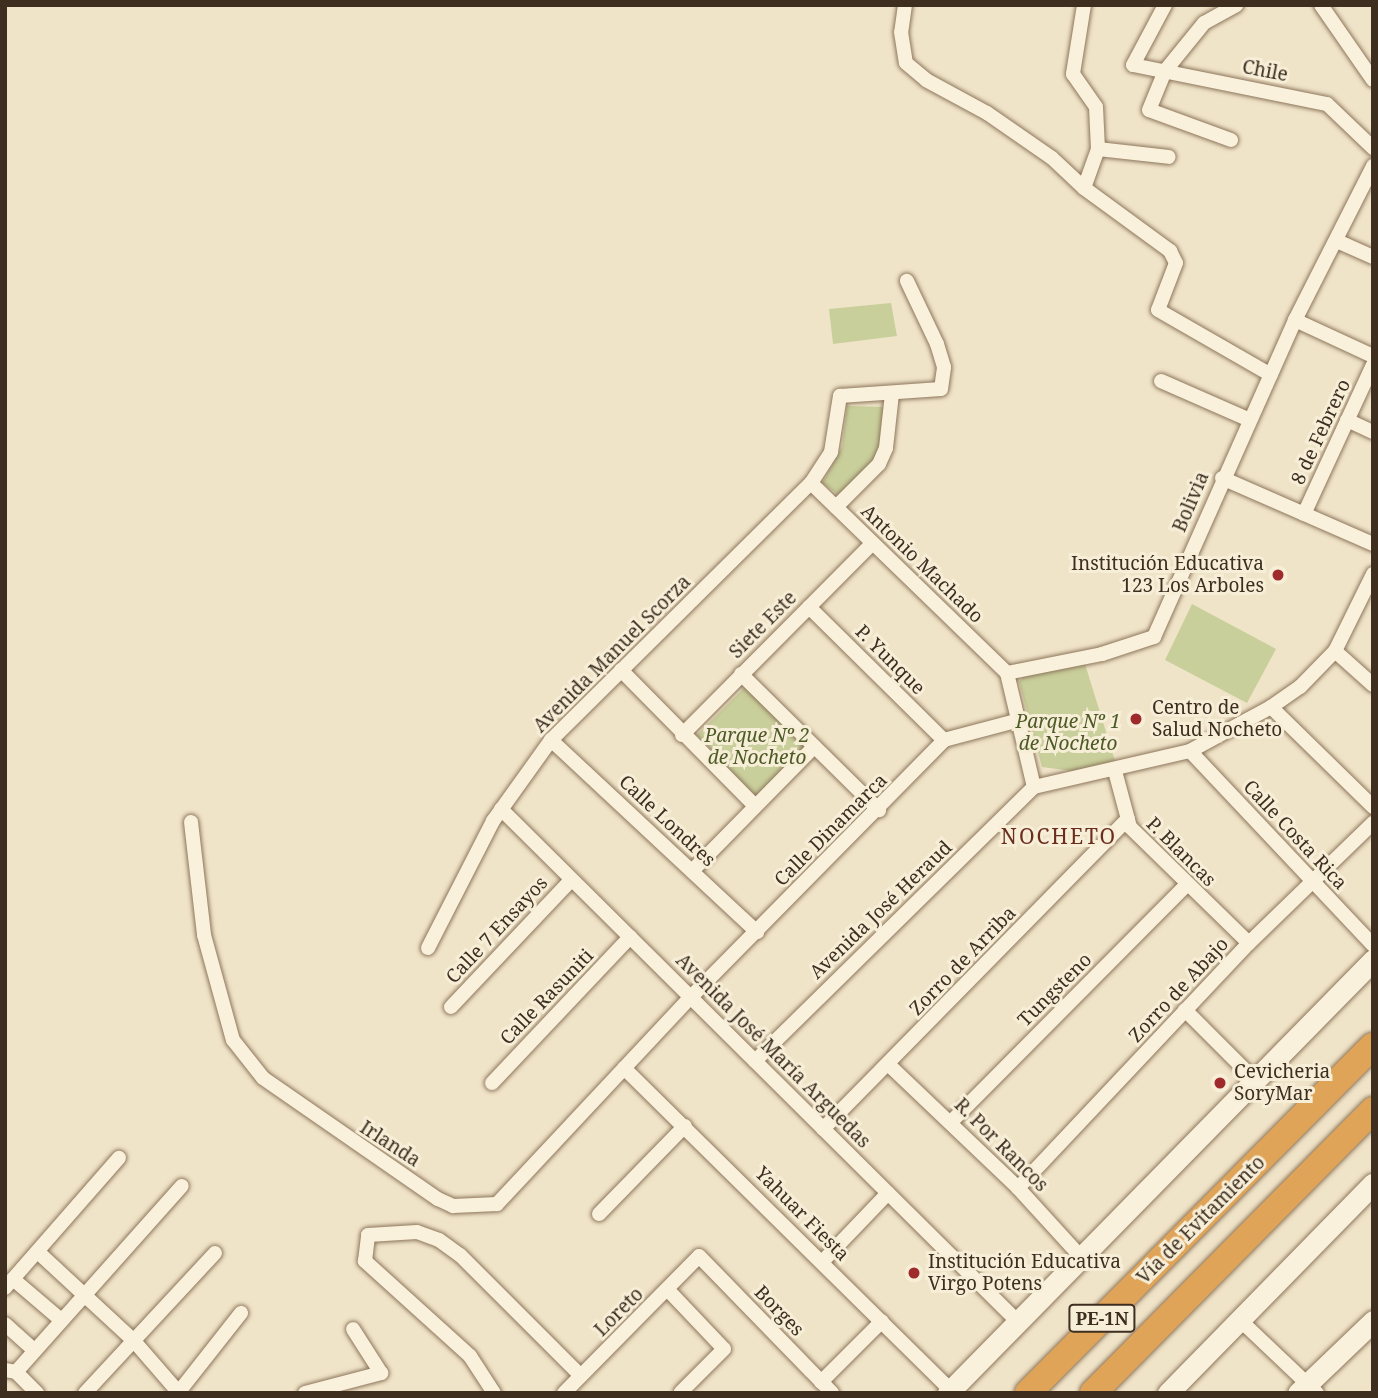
<!DOCTYPE html>
<meta charset="utf-8">
<style>
body{margin:0}
#map{position:relative;width:1378px;height:1398px;overflow:hidden;background:#f0e4c8;font-family:"Noto Serif",serif}
div>[style]{position:absolute}
.green>*{inset:0;background:#c9cf9b}
.roads{filter:drop-shadow(0 0 2px #8d765c) drop-shadow(0 0 2px #8d765c)}
.street>*{height:14px;margin:-7px;padding:0 7px;transform-origin:7px;border-radius:7px;background:#faf1dc}
.secondary>*{height:21px;margin:-10.5px;padding:0 10.5px;transform-origin:10.5px;border-radius:10.5px;background:#faf1dc}
.highway>*{height:26px;margin:-13px;padding:0 13px;transform-origin:13px;border-radius:13px;background:#e0a458}
.dots>*{width:19px;height:19px;translate:-50% -50%;box-sizing:border-box;border:4px solid #f7eed8;border-radius:50%}
span{translate:-50% -50%;white-space:nowrap;text-align:center;line-height:1.15;-webkit-text-stroke:6px #f7eed8;paint-order:stroke}
.shield-label span{padding:2px 5px;background:#f7eed8;border:2px solid;border-radius:5px;-webkit-text-stroke-width:0}
.shield-label{font-size:18px;color:#3d2e20;font-weight:700}
.street-label{font-size:19px;color:#3d2e20}
.poi-label{font-size:19px;color:#3d2e20}
.right{translate:-100% -50%;text-align:right}
.left{translate:0 -50%;text-align:left}
.park-label{font-size:19px;color:#4d5a26;font-style:italic}
.neighbourhood-label{font-size:21px;color:#6b2e1e;letter-spacing:2px}
.frame{position:absolute;inset:0;border:7px solid #3d2e20;pointer-events:none}
</style>
<div id="map">
<div class="green">
<i style="clip-path:polygon(891px 303px,897px 336px,833px 344px,829px 309px)"></i>
<i style="clip-path:polygon(847px 406px,885px 407px,882px 448px,876px 460px,839px 495px,822px 483px,842px 447px)"></i>
<i style="clip-path:polygon(1192px 604px,1276px 649px,1247px 703px,1165px 660px)"></i>
<i style="clip-path:polygon(1085px 664px,1116px 764px,1079px 772px,1042px 767px,1019px 682px,1024px 676px)"></i>
<i style="clip-path:polygon(746px 686px,809px 746px,758px 799px,697px 735px)"></i>
</div>
<div class="roads">
<div class="street">
<i style="left:905px;top:5px;width:27px;rotate:98deg"></i>
<i style="left:901px;top:32px;width:31px;rotate:81deg"></i>
<i style="left:906px;top:63px;width:26px;rotate:40deg"></i>
<i style="left:926px;top:80px;width:69px;rotate:28.4deg"></i>
<i style="left:987px;top:113px;width:79px;rotate:34.7deg"></i>
<i style="left:1052px;top:158px;width:44px;rotate:43.2deg"></i>
<i style="left:1084px;top:188px;width:107px;rotate:36.2deg"></i>
<i style="left:1170px;top:251px;width:13px;rotate:63deg"></i>
<i style="left:1176px;top:263px;width:50px;rotate:111deg"></i>
<i style="left:1158px;top:310px;width:130px;rotate:29.9deg"></i>
<i style="left:1084px;top:5px;width:70px;rotate:99.1deg"></i>
<i style="left:1073px;top:74px;width:40px;rotate:55.1deg"></i>
<i style="left:1096px;top:107px;width:42px;rotate:87.3deg"></i>
<i style="left:1098px;top:149px;width:41px;rotate:109.7deg"></i>
<i style="left:1165px;top:5px;width:68px;rotate:118.1deg"></i>
<i style="left:1133px;top:65px;width:198px;rotate:11.4deg"></i>
<i style="left:1327px;top:104px;width:64px;rotate:43.7deg"></i>
<i style="left:1321px;top:5px;width:91px;rotate:55.3deg"></i>
<i style="left:1231px;top:140px;width:87px;rotate:-159.9deg"></i>
<i style="left:1149px;top:110px;width:42px;rotate:-67.7deg"></i>
<i style="left:1165px;top:71px;width:62px;rotate:-50.9deg"></i>
<i style="left:1204px;top:23px;width:37px;rotate:-29deg"></i>
<i style="left:1098px;top:149px;width:71px;rotate:6.4deg"></i>
<i style="left:1337px;top:241px;width:39px;rotate:24deg"></i>
<i style="left:1295px;top:320px;width:86px;rotate:24.8deg"></i>
<i style="left:1161px;top:381px;width:97px;rotate:23.7deg"></i>
<i style="left:1347px;top:420px;width:29px;rotate:25deg"></i>
<i style="left:1222px;top:478px;width:165px;rotate:23.6deg"></i>
<i style="left:811px;top:483px;width:273px;rotate:44.1deg"></i>
<i style="left:836px;top:507px;width:61px;rotate:-45deg"></i>
<i style="left:879px;top:464px;width:17px;rotate:-66deg"></i>
<i style="left:886px;top:448px;width:54px;rotate:-83.7deg"></i>
<i style="left:1304px;top:514px;width:164px;rotate:-65.2deg"></i>
<i style="left:809px;top:607px;width:190px;rotate:44.6deg"></i>
<i style="left:1335px;top:651px;width:51px;rotate:41.8deg"></i>
<i style="left:621px;top:670px;width:191px;rotate:45.4deg"></i>
<i style="left:1007px;top:673px;width:97px;rotate:-11.3deg"></i>
<i style="left:1102px;top:654px;width:55px;rotate:-18.1deg"></i>
<i style="left:1154px;top:637px;width:347px;rotate:-66deg"></i>
<i style="left:1295px;top:320px;width:173px;rotate:-63.1deg"></i>
<i style="left:1007px;top:673px;width:117px;rotate:76.7deg"></i>
<i style="left:741px;top:674px;width:194px;rotate:44.6deg"></i>
<i style="left:1271px;top:707px;width:143px;rotate:44.4deg"></i>
<i style="left:682px;top:735px;width:269px;rotate:-45.2deg"></i>
<i style="left:551px;top:740px;width:282px;rotate:43deg"></i>
<i style="left:1190px;top:751px;width:267px;rotate:46.7deg"></i>
<i style="left:1115px;top:771px;width:58px;rotate:75deg"></i>
<i style="left:1130px;top:827px;width:166px;rotate:44.3deg"></i>
<i style="left:1034px;top:787px;width:160px;rotate:-13deg"></i>
<i style="left:1190px;top:751px;width:92px;rotate:-28.5deg"></i>
<i style="left:1271px;top:707px;width:35px;rotate:-35deg"></i>
<i style="left:1300px;top:687px;width:50px;rotate:-45.8deg"></i>
<i style="left:1335px;top:651px;width:86px;rotate:-63.7deg"></i>
<i style="left:501px;top:809px;width:727px;rotate:44.78deg"></i>
<i style="left:191px;top:822px;width:114px;rotate:83.4deg"></i>
<i style="left:204px;top:935px;width:109px;rotate:74.6deg"></i>
<i style="left:233px;top:1040px;width:48px;rotate:51.7deg"></i>
<i style="left:263px;top:1078px;width:213px;rotate:34.7deg"></i>
<i style="left:438px;top:1199px;width:17px;rotate:25deg"></i>
<i style="left:453px;top:1206px;width:44px;rotate:-2.6deg"></i>
<i style="left:497px;top:1204px;width:284px;rotate:-46.9deg"></i>
<i style="left:691px;top:997px;width:361px;rotate:-45.4deg"></i>
<i style="left:944px;top:740px;width:74px;rotate:-14.8deg"></i>
<i style="left:693px;top:870px;width:173px;rotate:-45.5deg"></i>
<i style="left:428px;top:948px;width:143px;rotate:-62.9deg"></i>
<i style="left:493px;top:821px;width:100px;rotate:-54.4deg"></i>
<i style="left:551px;top:740px;width:366px;rotate:-44.7deg"></i>
<i style="left:811px;top:483px;width:37px;rotate:-57deg"></i>
<i style="left:831px;top:452px;width:57px;rotate:-80.9deg"></i>
<i style="left:840px;top:396px;width:101px;rotate:-4deg"></i>
<i style="left:941px;top:389px;width:22px;rotate:-82deg"></i>
<i style="left:944px;top:367px;width:24px;rotate:-107deg"></i>
<i style="left:937px;top:344px;width:70px;rotate:-115.5deg"></i>
<i style="left:451px;top:1007px;width:175px;rotate:-46.6deg"></i>
<i style="left:1185px;top:1010px;width:99px;rotate:45deg"></i>
<i style="left:755px;top:1061px;width:391px;rotate:-44.5deg"></i>
<i style="left:889px;top:1065px;width:178px;rotate:43.6deg"></i>
<i style="left:1018px;top:1188px;width:93px;rotate:47.6deg"></i>
<i style="left:624px;top:1068px;width:459px;rotate:44.6deg"></i>
<i style="left:492px;top:1083px;width:201px;rotate:-46.6deg"></i>
<i style="left:951px;top:1122px;width:334px;rotate:-45.2deg"></i>
<i style="left:823px;top:1129px;width:435px;rotate:-45.5deg"></i>
<i style="left:1018px;top:1188px;width:337px;rotate:-46.7deg"></i>
<i style="left:1249px;top:943px;width:173px;rotate:-44.1deg"></i>
<i style="left:599px;top:1214px;width:123px;rotate:-45.7deg"></i>
<i style="left:39px;top:1253px;width:129px;rotate:42.8deg"></i>
<i style="left:134px;top:1341px;width:69px;rotate:49.1deg"></i>
<i style="left:823px;top:1261px;width:94px;rotate:-46.3deg"></i>
<i style="left:13px;top:1279px;width:63px;rotate:40.5deg"></i>
<i style="left:5px;top:1288px;width:173px;rotate:-48.8deg"></i>
<i style="left:668px;top:1290px;width:81px;rotate:46.5deg"></i>
<i style="left:724px;top:1349px;width:61px;rotate:135deg"></i>
<i style="left:1240px;top:1320px;width:106px;rotate:43.5deg"></i>
<i style="left:5px;top:1324px;width:40px;rotate:42deg"></i>
<i style="left:5px;top:1370px;width:11px;rotate:10deg"></i>
<i style="left:16px;top:1372px;width:30px;rotate:45deg"></i>
<i style="left:16px;top:1372px;width:249px;rotate:-48.3deg"></i>
<i style="left:821px;top:1382px;width:86px;rotate:-45deg"></i>
<i style="left:85px;top:1393px;width:191px;rotate:-47.1deg"></i>
<i style="left:178px;top:1393px;width:102px;rotate:-51.8deg"></i>
<i style="left:305px;top:1393px;width:79px;rotate:-14.7deg"></i>
<i style="left:381px;top:1373px;width:52px;rotate:-122.5deg"></i>
<i style="left:494px;top:1393px;width:44px;rotate:-123deg"></i>
<i style="left:470px;top:1356px;width:142px;rotate:-137.9deg"></i>
<i style="left:365px;top:1261px;width:26px;rotate:-83deg"></i>
<i style="left:368px;top:1235px;width:49px;rotate:-3.5deg"></i>
<i style="left:417px;top:1232px;width:23px;rotate:20deg"></i>
<i style="left:439px;top:1240px;width:26px;rotate:36deg"></i>
<i style="left:460px;top:1255px;width:171px;rotate:45deg"></i>
<i style="left:564px;top:1393px;width:192px;rotate:-45.4deg"></i>
<i style="left:699px;top:1256px;width:191px;rotate:45.8deg"></i>
</div>
<div class="secondary">
<i style="left:948px;top:1393px;width:607px;rotate:-45.53deg"></i>
<i style="left:1168px;top:1393px;width:293px;rotate:-45.6deg"></i>
<i style="left:1298px;top:1393px;width:104px;rotate:-43.8deg"></i>
</div>
<div class="highway">
<i style="left:1028px;top:1393px;width:489px;rotate:-45.2deg"></i>
<i style="left:1093px;top:1393px;width:398px;rotate:-45.3deg"></i>
</div>
</div>
<div class="dots">
<i style="left:1278px;top:575px;background:#9e2a2b"></i>
<i style="left:1136px;top:719px;background:#9e2a2b"></i>
<i style="left:1220px;top:1083px;background:#9e2a2b"></i>
<i style="left:914px;top:1273px;background:#9e2a2b"></i>
</div>
<div class="shield-label">
<span style="left:1102px;top:1318px">PE-1N</span>
</div>
<div class="street-label">
<span style="left:1265px;top:71px;rotate:11deg">Chile</span>
<span style="left:1321px;top:432px;rotate:-65deg">8 de Febrero</span>
<span style="left:1191px;top:502px;rotate:-67deg">Bolivia</span>
<span style="left:922px;top:564px;rotate:44deg">Antonio Machado</span>
<span style="left:763px;top:625px;rotate:-45deg">Siete Este</span>
<span style="left:612px;top:654px;rotate:-45deg">Avenida Manuel Scorza</span>
<span style="left:890px;top:660px;rotate:45deg">P. Yunque</span>
<span style="left:667px;top:821px;rotate:43deg">Calle Londres</span>
<span style="left:831px;top:830px;rotate:-45deg">Calle Dinamarca</span>
<span style="left:1295px;top:835px;rotate:47deg">Calle Costa Rica</span>
<span style="left:1181px;top:852px;rotate:45deg">P. Blancas</span>
<span style="left:881px;top:910px;rotate:-44deg">Avenida José Heraud</span>
<span style="left:497px;top:930px;rotate:-47deg">Calle 7 Ensayos</span>
<span style="left:963px;top:961px;rotate:-46deg">Zorro de Arriba</span>
<span style="left:1055px;top:990px;rotate:-45deg">Tungsteno</span>
<span style="left:1179px;top:990px;rotate:-47deg">Zorro de Abajo</span>
<span style="left:547px;top:997px;rotate:-46deg">Calle Rasuniti</span>
<span style="left:773px;top:1051px;rotate:45deg">Avenida José María Arguedas</span>
<span style="left:390px;top:1144px;rotate:33deg">Irlanda</span>
<span style="left:1001px;top:1145px;rotate:45deg">R. Por Rancos</span>
<span style="left:802px;top:1214px;rotate:45deg">Yahuar Fiesta</span>
<span style="left:1201px;top:1220px;rotate:-45deg">Vía de Evitamiento</span>
<span style="left:779px;top:1311px;rotate:46deg">Borges</span>
<span style="left:619px;top:1312px;rotate:-45deg">Loreto</span>
</div>
<div class="poi-label">
<span class="right" style="left:1264px;top:575px">Institución Educativa<br>123 Los Arboles</span>
<span class="left" style="left:1152px;top:719px">Centro de<br>Salud Nocheto</span>
<span class="left" style="left:1234px;top:1083px">Cevicheria<br>SoryMar</span>
<span class="left" style="left:928px;top:1273px">Institución Educativa<br>Virgo Potens</span>
</div>
<div class="park-label">
<span style="left:1068px;top:733px">Parque Nº 1<br>de Nocheto</span>
<span style="left:757px;top:747px">Parque Nº 2<br>de Nocheto</span>
</div>
<div class="neighbourhood-label">
<span style="left:1059px;top:836px">NOCHETO</span>
</div>
<div class="frame"></div>
</div>
